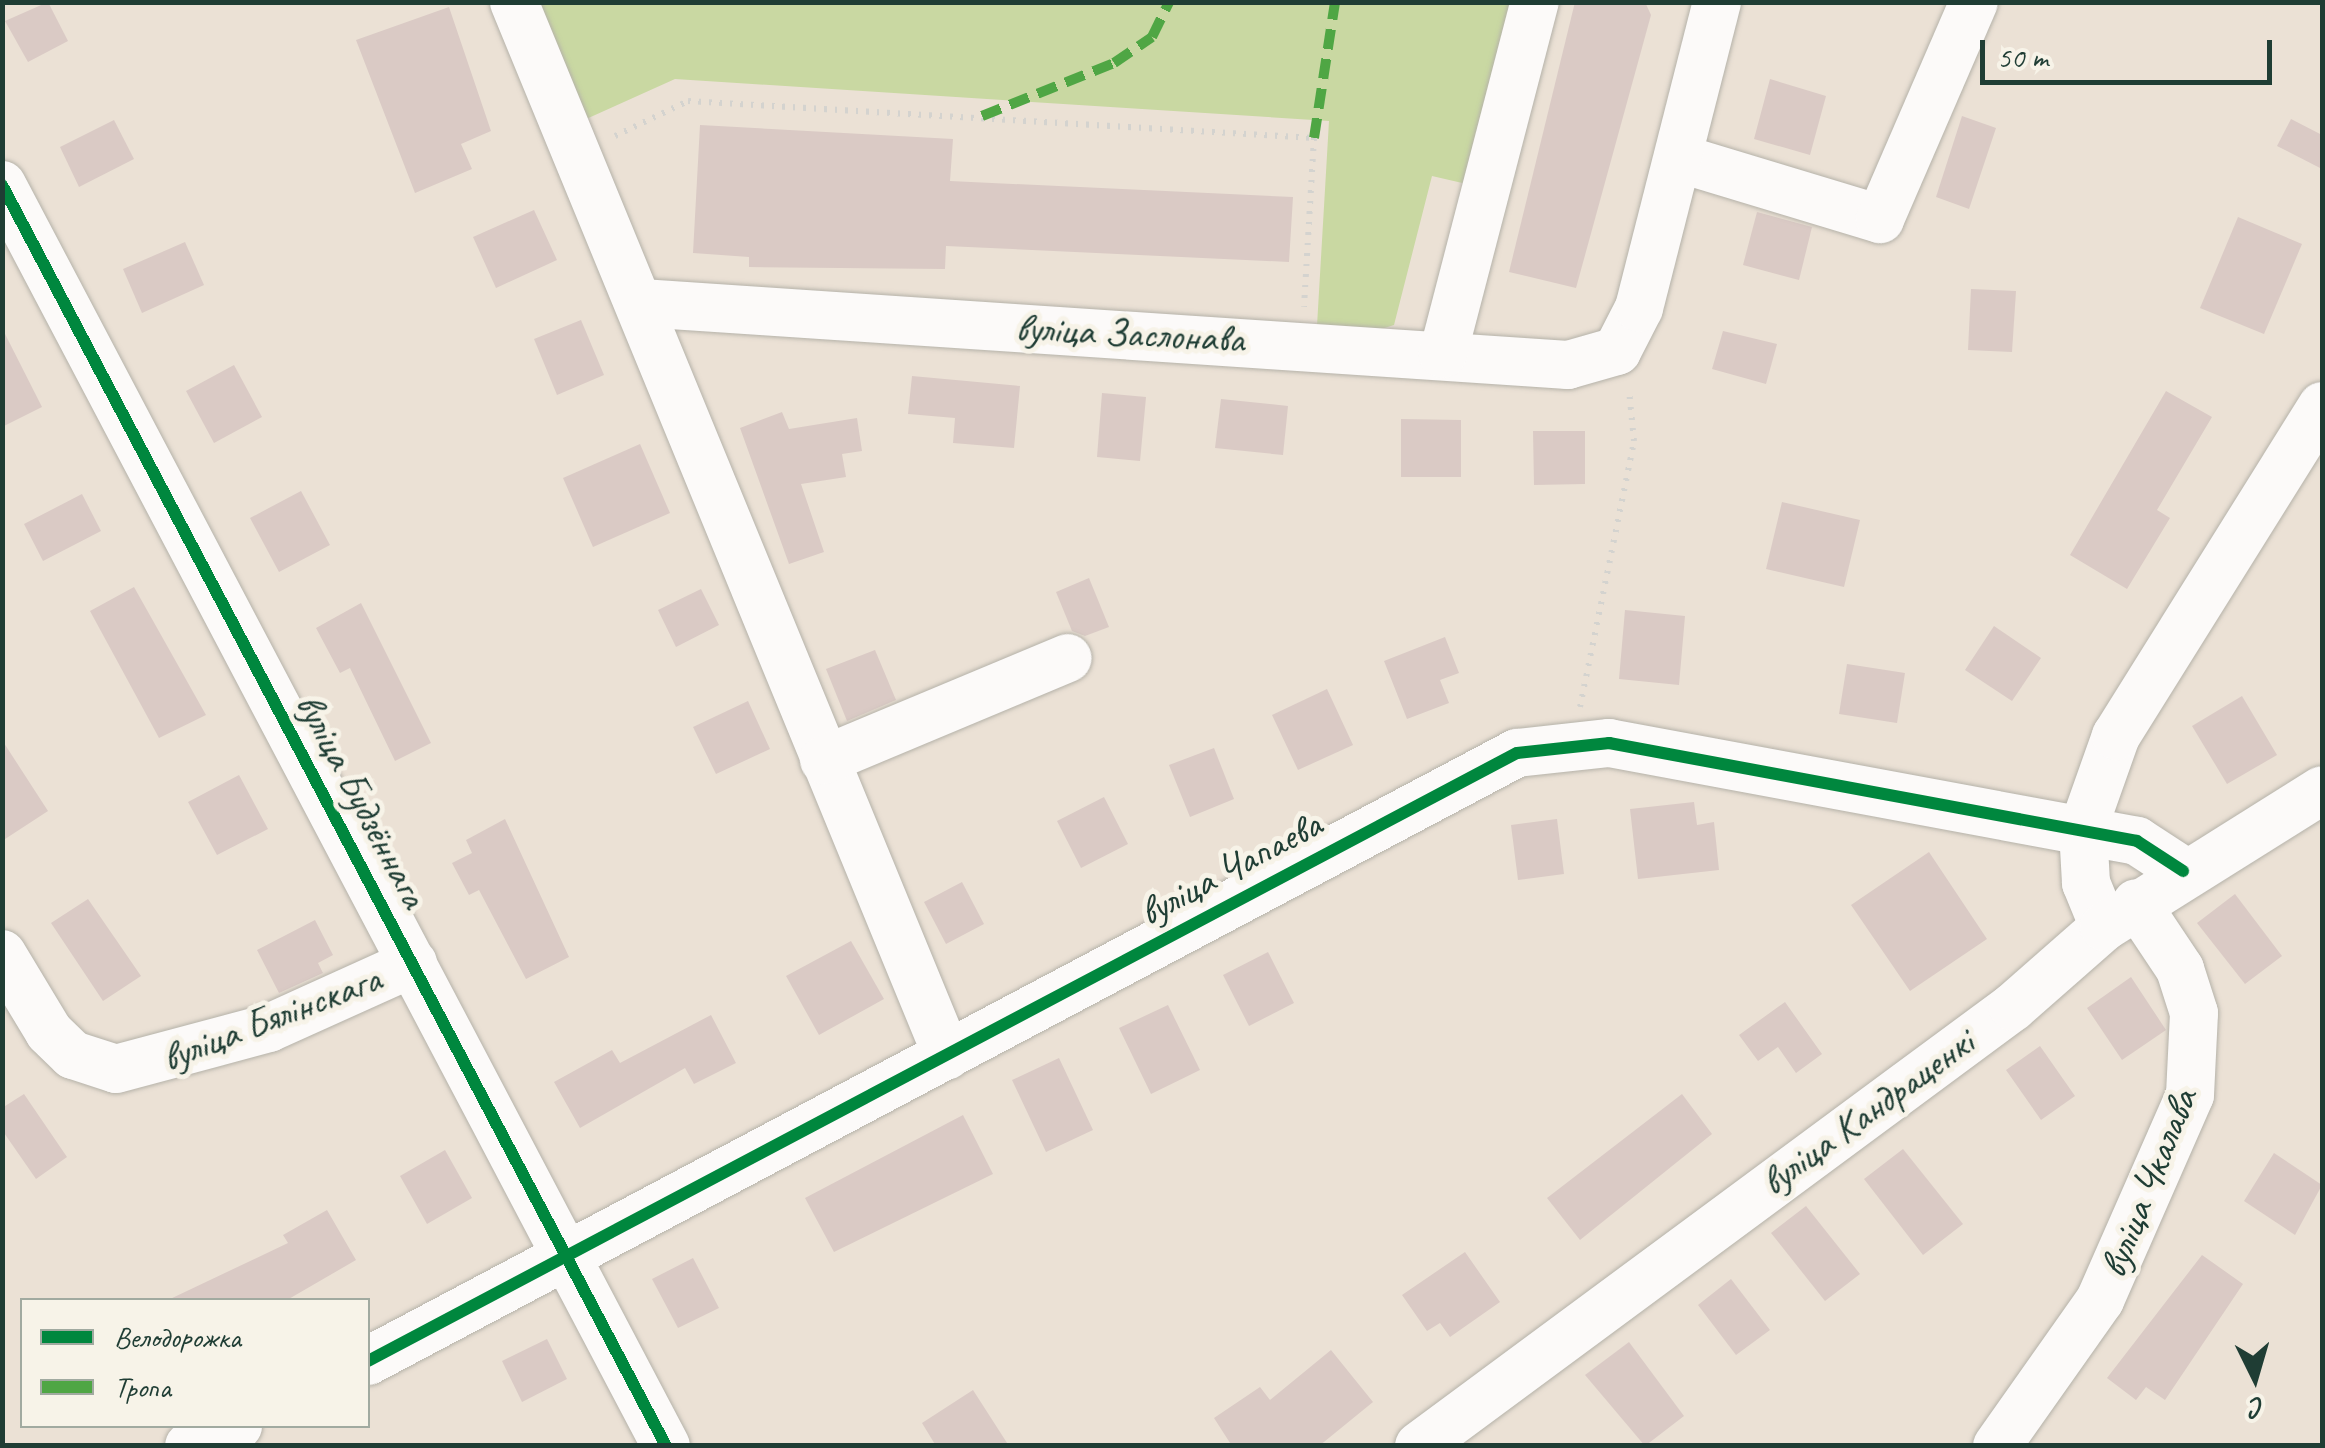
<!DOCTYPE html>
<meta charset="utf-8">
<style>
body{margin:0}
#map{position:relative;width:2325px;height:1448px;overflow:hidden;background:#ebe1d5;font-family:Caveat,sans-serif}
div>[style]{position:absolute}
.green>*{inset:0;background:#c9d8a2}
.building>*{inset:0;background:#dacac5}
.path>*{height:6px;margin-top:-3px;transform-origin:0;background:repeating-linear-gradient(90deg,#d4d3cf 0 2.5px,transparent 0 10.5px)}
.roads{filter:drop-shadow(0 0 2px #b5b2a9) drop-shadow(0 0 2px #b5b2a9)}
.minor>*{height:48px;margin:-24px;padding:0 24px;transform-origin:24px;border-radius:24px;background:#fcfaf9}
.quiet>*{height:10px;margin-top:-5px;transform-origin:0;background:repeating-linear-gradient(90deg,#4fa644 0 20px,transparent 0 30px)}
.cycleway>*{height:12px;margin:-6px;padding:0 6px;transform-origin:6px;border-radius:6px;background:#00873e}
span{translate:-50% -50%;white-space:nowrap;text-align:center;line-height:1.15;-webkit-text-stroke:10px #f7f3e8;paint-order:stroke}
.street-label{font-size:40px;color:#1f3d34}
.frame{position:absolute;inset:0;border:5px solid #1f3d34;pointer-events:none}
.legend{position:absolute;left:20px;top:1298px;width:350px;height:130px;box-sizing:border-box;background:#f7f3e8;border:2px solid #a1aaa0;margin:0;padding:12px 18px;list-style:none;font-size:30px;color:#1f3d34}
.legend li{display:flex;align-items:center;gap:20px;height:50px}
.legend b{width:50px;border:2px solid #a1aaa0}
.north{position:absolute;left:2205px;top:1328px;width:100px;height:100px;-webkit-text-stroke:8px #f7f3e8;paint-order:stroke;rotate:175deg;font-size:28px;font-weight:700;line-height:40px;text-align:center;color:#1f3d34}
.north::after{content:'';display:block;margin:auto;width:35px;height:45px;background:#1f3d34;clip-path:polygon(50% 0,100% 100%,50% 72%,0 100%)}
.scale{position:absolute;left:1980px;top:40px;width:292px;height:45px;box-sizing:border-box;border:5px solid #1f3d34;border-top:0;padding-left:12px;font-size:30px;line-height:35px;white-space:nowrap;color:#1f3d34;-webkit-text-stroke:8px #f7f3e8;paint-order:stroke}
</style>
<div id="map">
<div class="green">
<i style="clip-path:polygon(535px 3px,1518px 3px,1471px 185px,1432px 176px,1394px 325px,1375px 331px,1317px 326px,1329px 121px,675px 79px,584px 120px)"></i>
</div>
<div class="building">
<i style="clip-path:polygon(48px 2px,68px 41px,28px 62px,5px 21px)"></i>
<i style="clip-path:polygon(1575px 2px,1645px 2px,1651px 15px,1576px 288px,1509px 272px)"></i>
<i style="clip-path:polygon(449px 7px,491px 131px,461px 144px,472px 169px,415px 193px,356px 40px)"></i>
<i style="clip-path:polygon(1770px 79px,1826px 96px,1810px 155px,1754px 139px)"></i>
<i style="clip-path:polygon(1962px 116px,1996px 128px,1969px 209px,1936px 197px)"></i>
<i style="clip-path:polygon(2291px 119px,2322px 135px,2322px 169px,2277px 146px)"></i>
<i style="clip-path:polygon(114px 120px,134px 159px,79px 187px,60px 147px)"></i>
<i style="clip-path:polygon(700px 125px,953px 139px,950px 181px,1293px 197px,1289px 262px,946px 246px,945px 269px,749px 267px,749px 257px,693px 253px)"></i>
<i style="clip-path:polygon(534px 210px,557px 260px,496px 288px,473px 237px)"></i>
<i style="clip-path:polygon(1757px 212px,1812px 227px,1799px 280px,1743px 265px)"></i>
<i style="clip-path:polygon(2238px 217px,2302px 244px,2264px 334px,2200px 308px)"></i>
<i style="clip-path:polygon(185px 242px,204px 285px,142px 313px,123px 269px)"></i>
<i style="clip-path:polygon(1971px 289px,2016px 291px,2012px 352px,1968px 350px)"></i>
<i style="clip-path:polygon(581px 320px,604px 375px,557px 395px,534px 339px)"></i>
<i style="clip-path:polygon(2px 328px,42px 407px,2px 427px)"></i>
<i style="clip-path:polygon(1723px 331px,1777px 344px,1766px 384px,1712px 369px)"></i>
<i style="clip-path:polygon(234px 365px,262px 417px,214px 443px,186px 391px)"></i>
<i style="clip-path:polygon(912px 376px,1020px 386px,1014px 448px,953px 443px,955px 418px,908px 414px)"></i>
<i style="clip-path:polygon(2166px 391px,2212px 417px,2157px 510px,2170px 518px,2127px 589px,2070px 555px)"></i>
<i style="clip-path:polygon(1102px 393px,1146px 397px,1140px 461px,1097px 457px)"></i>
<i style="clip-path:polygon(1221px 399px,1288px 406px,1283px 455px,1215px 448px)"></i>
<i style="clip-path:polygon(782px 412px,789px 429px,857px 418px,862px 451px,842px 454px,846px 477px,801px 484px,824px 552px,789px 564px,740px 428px)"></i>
<i style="clip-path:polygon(1401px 419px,1461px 420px,1461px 477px,1401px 477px)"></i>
<i style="clip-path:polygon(1533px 431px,1585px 431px,1585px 484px,1534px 485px)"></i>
<i style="clip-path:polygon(640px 444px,670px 513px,593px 547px,563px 478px)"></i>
<i style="clip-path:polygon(301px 491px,330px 545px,279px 572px,250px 518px)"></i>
<i style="clip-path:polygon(82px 494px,101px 531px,43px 561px,24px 524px)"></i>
<i style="clip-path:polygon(1782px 502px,1860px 520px,1844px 587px,1766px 569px)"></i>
<i style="clip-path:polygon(1089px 578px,1109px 627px,1085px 636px,1072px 631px,1056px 592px)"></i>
<i style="clip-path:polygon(134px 587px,206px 715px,159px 738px,90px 611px)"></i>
<i style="clip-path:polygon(701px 589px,719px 625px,676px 647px,658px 610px)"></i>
<i style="clip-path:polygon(361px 603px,431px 743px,395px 761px,350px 668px,340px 673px,316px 628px)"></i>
<i style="clip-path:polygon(1625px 610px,1685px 616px,1679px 685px,1619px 679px)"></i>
<i style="clip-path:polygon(1994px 626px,2041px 658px,2012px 701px,1965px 670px)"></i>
<i style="clip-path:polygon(1445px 637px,1459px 673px,1440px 680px,1449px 703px,1407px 719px,1384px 661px)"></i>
<i style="clip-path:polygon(875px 650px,896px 700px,847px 721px,826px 669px)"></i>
<i style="clip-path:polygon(1847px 664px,1905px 673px,1897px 723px,1839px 714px)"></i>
<i style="clip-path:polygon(1327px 689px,1353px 745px,1298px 770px,1272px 715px)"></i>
<i style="clip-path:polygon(2242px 696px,2277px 755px,2227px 784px,2192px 726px)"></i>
<i style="clip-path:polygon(748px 701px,770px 749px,716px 774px,693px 727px)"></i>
<i style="clip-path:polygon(2px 740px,48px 811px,2px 841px)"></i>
<i style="clip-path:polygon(1214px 748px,1234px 799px,1190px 817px,1169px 765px)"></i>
<i style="clip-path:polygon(239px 775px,268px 829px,217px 855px,188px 802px)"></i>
<i style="clip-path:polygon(1104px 797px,1128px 844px,1081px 868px,1057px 821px)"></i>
<i style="clip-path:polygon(1694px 802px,1697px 825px,1714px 822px,1719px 870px,1638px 879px,1630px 809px)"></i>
<i style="clip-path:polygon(505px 819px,569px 957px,526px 979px,479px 890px,469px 895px,452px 863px,472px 853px,466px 840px)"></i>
<i style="clip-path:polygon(1557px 819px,1564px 874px,1518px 880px,1511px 825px)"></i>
<i style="clip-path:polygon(1929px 852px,1987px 939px,1910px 991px,1851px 905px)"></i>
<i style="clip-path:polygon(962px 882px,984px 924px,946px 944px,924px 902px)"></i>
<i style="clip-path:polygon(2235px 894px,2282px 956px,2245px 984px,2197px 923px)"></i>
<i style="clip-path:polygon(88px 899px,141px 976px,103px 1001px,51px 923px)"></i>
<i style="clip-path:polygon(315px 920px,333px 955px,318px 963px,323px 973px,279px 993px,257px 950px)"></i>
<i style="clip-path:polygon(851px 941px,884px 999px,819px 1035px,786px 976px)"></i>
<i style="clip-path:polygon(1268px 952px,1294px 1003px,1249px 1026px,1223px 975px)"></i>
<i style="clip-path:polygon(2131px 977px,2166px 1030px,2122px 1060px,2087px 1008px)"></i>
<i style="clip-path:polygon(1785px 1002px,1822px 1054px,1796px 1073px,1778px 1047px,1758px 1061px,1739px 1035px)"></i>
<i style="clip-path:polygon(1168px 1005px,1200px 1070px,1151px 1094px,1119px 1028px)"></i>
<i style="clip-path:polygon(711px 1015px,736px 1063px,694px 1084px,685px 1068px,580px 1128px,554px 1082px,612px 1050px,620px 1063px)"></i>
<i style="clip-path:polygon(2040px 1046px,2075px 1096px,2041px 1120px,2006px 1070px)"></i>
<i style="clip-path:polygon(1059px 1058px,1093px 1130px,1046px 1152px,1012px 1080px)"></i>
<i style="clip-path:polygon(24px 1094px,67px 1157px,36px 1179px,2px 1130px,2px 1108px)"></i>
<i style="clip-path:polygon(1682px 1094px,1712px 1134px,1580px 1240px,1547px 1198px)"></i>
<i style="clip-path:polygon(963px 1115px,993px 1174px,834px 1252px,805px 1198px)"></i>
<i style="clip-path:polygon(1903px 1149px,1963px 1224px,1923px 1255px,1864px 1179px)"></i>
<i style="clip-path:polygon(445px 1150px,472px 1198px,427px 1224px,400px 1176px)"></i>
<i style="clip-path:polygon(2274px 1153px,2322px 1185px,2295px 1235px,2244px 1201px)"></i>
<i style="clip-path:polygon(1806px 1206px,1860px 1274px,1825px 1301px,1771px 1233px)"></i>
<i style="clip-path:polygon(327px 1210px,356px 1260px,287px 1300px,168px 1300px,288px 1243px,283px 1235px)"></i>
<i style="clip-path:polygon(1465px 1252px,1500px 1302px,1450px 1337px,1440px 1323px,1427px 1331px,1402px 1295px)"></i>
<i style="clip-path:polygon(2202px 1255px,2243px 1284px,2165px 1400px,2146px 1387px,2136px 1400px,2107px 1378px)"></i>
<i style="clip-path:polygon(693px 1258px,719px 1308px,678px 1328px,652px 1279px)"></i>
<i style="clip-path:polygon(1731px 1279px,1770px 1330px,1736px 1355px,1698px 1305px)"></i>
<i style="clip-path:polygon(547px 1339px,567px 1379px,522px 1402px,502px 1361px)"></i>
<i style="clip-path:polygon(1629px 1342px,1684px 1416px,1645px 1446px,1585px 1375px)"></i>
<i style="clip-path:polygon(1331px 1350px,1373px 1402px,1319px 1446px,1232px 1446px,1214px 1418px,1260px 1387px,1270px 1400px)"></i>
<i style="clip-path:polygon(973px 1390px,1009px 1446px,936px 1446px,922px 1423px)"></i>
</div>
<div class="path">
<i style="left:615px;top:136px;width:81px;rotate:-25.6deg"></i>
<i style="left:688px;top:101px;width:627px;rotate:3.38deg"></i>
<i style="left:1314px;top:138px;width:169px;rotate:93.4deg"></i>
<i style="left:1580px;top:707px;width:271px;rotate:-78.5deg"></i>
<i style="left:1634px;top:441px;width:51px;rotate:-95.6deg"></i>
</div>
<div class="roads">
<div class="minor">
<i style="left:514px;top:2px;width:1139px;rotate:67.65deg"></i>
<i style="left:1678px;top:158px;width:211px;rotate:16.8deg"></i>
<i style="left:1880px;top:219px;width:236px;rotate:-66.6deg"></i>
<i style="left:2px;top:185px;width:1425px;rotate:62.23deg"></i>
<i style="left:641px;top:303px;width:929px;rotate:3.83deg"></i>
<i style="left:1568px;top:365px;width:51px;rotate:-15.9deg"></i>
<i style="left:1617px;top:351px;width:48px;rotate:-62.9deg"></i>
<i style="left:1639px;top:308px;width:316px;rotate:-75.7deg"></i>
<i style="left:1443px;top:354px;width:364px;rotate:-75.4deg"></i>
<i style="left:824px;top:760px;width:264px;rotate:-22.7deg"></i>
<i style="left:2104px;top:927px;width:48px;rotate:-112.2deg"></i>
<i style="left:2086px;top:883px;width:54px;rotate:-93.2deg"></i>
<i style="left:2083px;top:829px;width:99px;rotate:-70.5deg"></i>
<i style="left:2116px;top:736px;width:389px;rotate:-58deg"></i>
<i style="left:2px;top:954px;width:91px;rotate:58.9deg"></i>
<i style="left:49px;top:1032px;width:33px;rotate:44deg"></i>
<i style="left:73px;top:1055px;width:45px;rotate:18deg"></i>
<i style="left:116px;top:1069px;width:158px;rotate:-15deg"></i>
<i style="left:269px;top:1028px;width:158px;rotate:-24.3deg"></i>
<i style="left:368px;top:1361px;width:1300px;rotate:-27.89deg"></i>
<i style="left:1517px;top:753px;width:93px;rotate:-6.2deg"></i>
<i style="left:1609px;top:743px;width:537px;rotate:10.51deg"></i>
<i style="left:2137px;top:841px;width:55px;rotate:33.1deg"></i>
<i style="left:189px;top:1446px;width:53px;rotate:-22.2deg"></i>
<i style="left:1419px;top:1446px;width:739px;rotate:-36.47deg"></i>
<i style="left:2013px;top:1007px;width:121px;rotate:-41.3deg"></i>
<i style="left:2104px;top:927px;width:257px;rotate:-32.1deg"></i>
<i style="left:1997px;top:1446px;width:179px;rotate:-54.8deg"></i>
<i style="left:2100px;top:1300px;width:224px;rotate:-66.3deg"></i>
<i style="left:2190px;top:1095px;width:82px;rotate:-87.2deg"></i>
<i style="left:2194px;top:1013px;width:46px;rotate:-107.7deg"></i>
<i style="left:2180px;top:969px;width:79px;rotate:-123.7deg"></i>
</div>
</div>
<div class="quiet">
<i style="left:982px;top:116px;width:142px;rotate:-21.9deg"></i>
<i style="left:1114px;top:63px;width:46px;rotate:-34.4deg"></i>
<i style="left:1152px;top:37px;width:39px;rotate:-64deg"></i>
<i style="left:1314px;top:138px;width:138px;rotate:-81.2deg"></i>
</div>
<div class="cycleway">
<i style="left:2px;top:185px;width:1425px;rotate:62.23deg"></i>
<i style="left:368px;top:1361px;width:1300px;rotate:-27.89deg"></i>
<i style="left:1517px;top:753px;width:93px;rotate:-6.2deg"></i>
<i style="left:1609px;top:743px;width:537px;rotate:10.51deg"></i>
<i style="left:2137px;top:841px;width:55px;rotate:33.1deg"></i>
</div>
<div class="street-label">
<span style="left:1130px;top:333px;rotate:3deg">вуліца Заслонава</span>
<span style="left:362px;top:800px;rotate:62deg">вуліца Будзённага</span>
<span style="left:1230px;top:868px;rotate:-28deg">вуліца Чапаева</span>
<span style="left:271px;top:1018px;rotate:-21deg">вуліца Бялінскага</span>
<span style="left:1867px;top:1112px;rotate:-36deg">вуліца Кандраценкі</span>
<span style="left:2148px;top:1183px;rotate:-68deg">вуліца Чкалава</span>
</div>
<div class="frame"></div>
<ul class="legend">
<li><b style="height:12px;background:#00873e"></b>Велодорожка</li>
<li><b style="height:12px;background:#4fa644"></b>Тропа</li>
</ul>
<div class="north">С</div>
<div class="scale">50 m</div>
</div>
